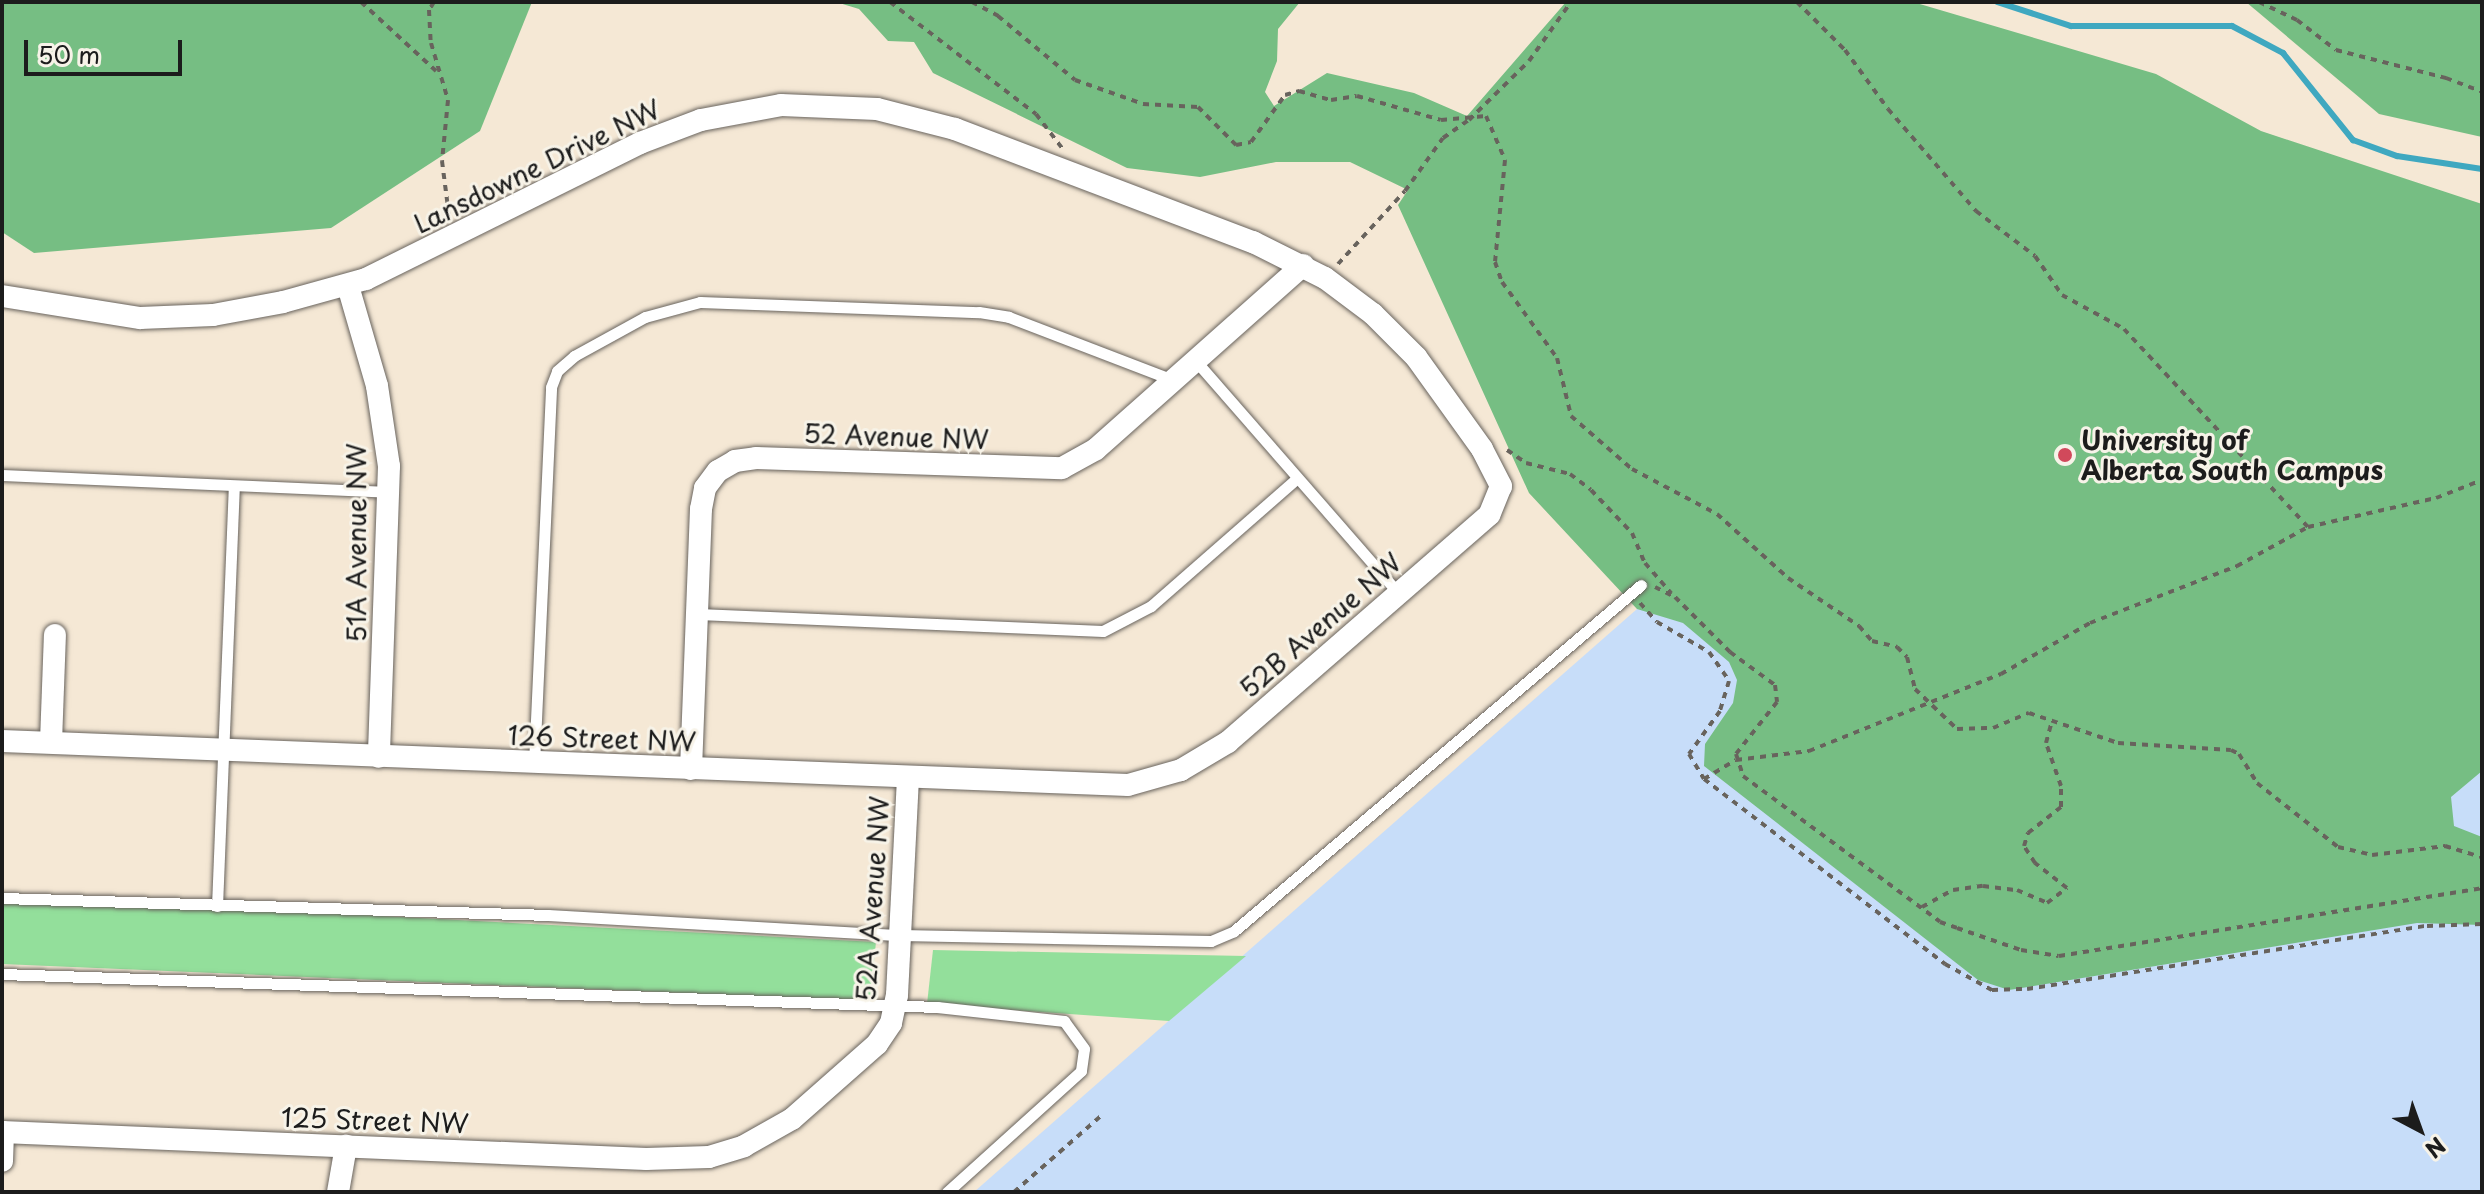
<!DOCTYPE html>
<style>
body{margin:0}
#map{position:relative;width:2484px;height:1194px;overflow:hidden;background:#f5e8d5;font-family:"Playpen Sans",sans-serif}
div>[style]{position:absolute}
.built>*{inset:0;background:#c7ddf9}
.green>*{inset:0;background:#93df9b}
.forest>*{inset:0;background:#76be83}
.stream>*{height:6px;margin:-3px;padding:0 3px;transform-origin:3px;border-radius:3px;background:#3fa8c0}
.path>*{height:4px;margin-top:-2px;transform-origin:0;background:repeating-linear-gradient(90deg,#68635d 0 6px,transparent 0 12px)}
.roads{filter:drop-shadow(0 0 2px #68635d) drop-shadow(0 0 2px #68635d)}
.service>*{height:11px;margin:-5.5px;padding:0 5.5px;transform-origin:5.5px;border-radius:5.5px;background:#fff}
.minor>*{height:22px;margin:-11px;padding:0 11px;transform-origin:11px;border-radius:11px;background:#fff}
.dots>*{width:22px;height:22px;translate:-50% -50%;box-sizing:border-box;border:4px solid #f7f3e8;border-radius:50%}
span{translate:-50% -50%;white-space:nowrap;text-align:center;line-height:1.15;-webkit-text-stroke:6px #f7f3e8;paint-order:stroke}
.street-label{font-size:26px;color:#1c1c1c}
.poi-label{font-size:26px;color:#1c1c1c;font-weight:700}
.left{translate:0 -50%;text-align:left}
.frame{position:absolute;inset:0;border:4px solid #1c1c1c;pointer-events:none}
.north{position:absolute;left:2380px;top:1090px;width:80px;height:80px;-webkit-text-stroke:6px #f7f3e8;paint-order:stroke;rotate:139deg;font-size:22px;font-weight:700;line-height:32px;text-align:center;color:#1c1c1c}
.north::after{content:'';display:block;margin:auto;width:28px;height:36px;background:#1c1c1c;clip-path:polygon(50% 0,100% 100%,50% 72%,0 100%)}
.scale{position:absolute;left:24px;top:40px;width:158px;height:36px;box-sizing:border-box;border:4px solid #1c1c1c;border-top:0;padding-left:10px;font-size:24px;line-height:28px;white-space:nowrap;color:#1c1c1c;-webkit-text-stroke:6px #f7f3e8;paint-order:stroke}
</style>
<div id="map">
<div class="built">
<i style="clip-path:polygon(1637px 609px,2482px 667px,2482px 1192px,974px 1192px)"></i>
</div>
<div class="green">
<i style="clip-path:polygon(2px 896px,876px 942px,870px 1001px,2px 964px)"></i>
<i style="clip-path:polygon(933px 950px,1246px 956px,1169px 1021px,927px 1004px)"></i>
</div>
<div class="forest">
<i style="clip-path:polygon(2px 2px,532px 2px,480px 131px,331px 228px,34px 253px,2px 232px)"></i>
<i style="clip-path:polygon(836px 2px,1300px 2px,1278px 29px,1277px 61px,1265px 92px,1274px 106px,1327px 73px,1414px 93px,1467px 116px,1566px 2px,1913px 2px,2156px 74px,2261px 131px,2482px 204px,2482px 771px,2451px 797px,2454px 826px,2482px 837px,2482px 925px,2417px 923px,2009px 990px,1978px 980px,1704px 766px,1705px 744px,1733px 703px,1737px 680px,1729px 662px,1683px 623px,1637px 609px,1529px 493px,1398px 205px,1408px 190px,1350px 162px,1276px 162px,1200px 177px,1127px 168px,933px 73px,914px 42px,888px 41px,859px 9px)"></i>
<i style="clip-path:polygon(2246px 2px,2482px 2px,2482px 137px,2379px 114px)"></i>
</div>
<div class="stream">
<i style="left:1997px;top:2px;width:78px;rotate:18deg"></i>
<i style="left:2071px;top:26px;width:161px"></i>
<i style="left:2232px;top:26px;width:58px;rotate:27.9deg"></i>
<i style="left:2283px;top:53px;width:112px;rotate:51.2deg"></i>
<i style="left:2353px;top:140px;width:47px;rotate:20deg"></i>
<i style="left:2397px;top:156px;width:86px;rotate:8.7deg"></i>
</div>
<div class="path">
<i style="left:361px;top:2px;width:102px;rotate:42.6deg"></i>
<i style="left:434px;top:2px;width:9px;rotate:122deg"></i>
<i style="left:429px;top:10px;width:33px;rotate:87deg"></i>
<i style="left:431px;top:43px;width:59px;rotate:73.4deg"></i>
<i style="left:448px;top:100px;width:61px;rotate:95.6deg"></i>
<i style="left:442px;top:161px;width:55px;rotate:82.7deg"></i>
<i style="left:890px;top:2px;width:184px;rotate:37.5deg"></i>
<i style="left:1036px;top:114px;width:43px;rotate:52.6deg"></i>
<i style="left:972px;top:2px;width:30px;rotate:28deg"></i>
<i style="left:998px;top:16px;width:100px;rotate:39.7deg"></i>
<i style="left:1075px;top:80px;width:72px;rotate:19.4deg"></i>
<i style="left:1143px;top:104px;width:55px;rotate:3.1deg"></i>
<i style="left:1198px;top:107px;width:54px;rotate:45deg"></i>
<i style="left:1236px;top:145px;width:15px;rotate:-11deg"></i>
<i style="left:1251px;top:142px;width:58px;rotate:-54.1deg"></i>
<i style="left:1285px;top:95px;width:15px;rotate:-16deg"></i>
<i style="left:1299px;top:91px;width:33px;rotate:16deg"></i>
<i style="left:1331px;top:100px;width:26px;rotate:-9deg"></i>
<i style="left:1357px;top:96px;width:87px;rotate:15.9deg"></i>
<i style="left:1441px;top:120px;width:45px;rotate:-5.1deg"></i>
<i style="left:1486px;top:116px;width:48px;rotate:66.6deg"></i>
<i style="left:1505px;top:160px;width:102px;rotate:95.6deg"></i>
<i style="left:1495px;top:262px;width:21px;rotate:71deg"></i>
<i style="left:1502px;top:282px;width:94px;rotate:54.1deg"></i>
<i style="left:1557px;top:358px;width:60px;rotate:76.4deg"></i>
<i style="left:1571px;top:416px;width:81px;rotate:41deg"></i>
<i style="left:1632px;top:469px;width:96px;rotate:27.9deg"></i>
<i style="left:1717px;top:514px;width:96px;rotate:42deg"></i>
<i style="left:1788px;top:578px;width:86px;rotate:34.1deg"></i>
<i style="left:1859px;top:626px;width:20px;rotate:49deg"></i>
<i style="left:1872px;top:641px;width:26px;rotate:13deg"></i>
<i style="left:1897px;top:647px;width:14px;rotate:45deg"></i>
<i style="left:1907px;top:657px;width:33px;rotate:76deg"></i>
<i style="left:1915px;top:689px;width:58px;rotate:43.6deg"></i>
<i style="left:1957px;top:729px;width:36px;rotate:-2deg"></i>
<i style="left:1993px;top:728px;width:39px;rotate:-23deg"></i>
<i style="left:2029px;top:713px;width:94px;rotate:18.6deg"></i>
<i style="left:2118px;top:743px;width:113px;rotate:3.5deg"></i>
<i style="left:2231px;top:750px;width:9px;rotate:27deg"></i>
<i style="left:2239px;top:754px;width:34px;rotate:58deg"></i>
<i style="left:2257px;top:783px;width:103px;rotate:38.3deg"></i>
<i style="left:2338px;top:847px;width:35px;rotate:13deg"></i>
<i style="left:2372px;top:855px;width:74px;rotate:-7deg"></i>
<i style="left:2445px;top:846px;width:39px;rotate:17deg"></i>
<i style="left:1797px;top:2px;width:68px;rotate:45deg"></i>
<i style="left:1845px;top:50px;width:73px;rotate:53.9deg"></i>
<i style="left:1888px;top:109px;width:135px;rotate:49.2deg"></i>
<i style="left:1976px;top:211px;width:74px;rotate:37.3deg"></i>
<i style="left:2035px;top:256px;width:47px;rotate:55.3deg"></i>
<i style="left:2062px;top:295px;width:71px;rotate:28.7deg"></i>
<i style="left:2124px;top:329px;width:270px;rotate:47.1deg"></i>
<i style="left:2308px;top:527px;width:131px;rotate:-12.8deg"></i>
<i style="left:2436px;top:498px;width:49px;rotate:-21.4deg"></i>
<i style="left:2259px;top:2px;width:42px;rotate:25.3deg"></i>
<i style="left:2297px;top:20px;width:49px;rotate:37.6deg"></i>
<i style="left:2336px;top:50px;width:114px;rotate:14.3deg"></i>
<i style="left:2446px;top:78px;width:39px;rotate:21deg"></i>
<i style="left:1338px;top:264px;width:99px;rotate:-47.5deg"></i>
<i style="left:1405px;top:191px;width:65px;rotate:-54.4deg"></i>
<i style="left:1443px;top:138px;width:32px;rotate:-35deg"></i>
<i style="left:1469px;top:120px;width:84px;rotate:-44.5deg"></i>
<i style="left:1529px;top:61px;width:72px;rotate:-54.6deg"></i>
<i style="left:1507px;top:450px;width:23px;rotate:34deg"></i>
<i style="left:1526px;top:463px;width:45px;rotate:14deg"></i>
<i style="left:1570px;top:474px;width:26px;rotate:37deg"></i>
<i style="left:1591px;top:490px;width:59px;rotate:46.4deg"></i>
<i style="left:1632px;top:533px;width:33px;rotate:67deg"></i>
<i style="left:1645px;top:563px;width:40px;rotate:49deg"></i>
<i style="left:1655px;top:587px;width:22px;rotate:27deg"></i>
<i style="left:1675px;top:597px;width:78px;rotate:45deg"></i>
<i style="left:1730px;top:652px;width:56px;rotate:36.3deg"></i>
<i style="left:1775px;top:685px;width:17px;rotate:83deg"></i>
<i style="left:1777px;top:702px;width:66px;rotate:128.3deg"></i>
<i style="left:1736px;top:754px;width:23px;rotate:72deg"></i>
<i style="left:1743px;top:776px;width:245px;rotate:36.5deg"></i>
<i style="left:1940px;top:922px;width:18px;rotate:19deg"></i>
<i style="left:1957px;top:928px;width:68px;rotate:19deg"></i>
<i style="left:2021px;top:950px;width:38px;rotate:9deg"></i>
<i style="left:2059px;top:956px;width:428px;rotate:-9.1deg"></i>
<i style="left:1640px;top:603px;width:25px;rotate:48deg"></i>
<i style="left:1657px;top:622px;width:60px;rotate:30deg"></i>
<i style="left:1709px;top:652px;width:35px;rotate:55deg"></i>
<i style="left:1729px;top:681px;width:31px;rotate:107deg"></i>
<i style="left:1720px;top:711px;width:53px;rotate:125.8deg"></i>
<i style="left:1689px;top:754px;width:29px;rotate:59deg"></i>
<i style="left:1704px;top:779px;width:304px;rotate:37.5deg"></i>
<i style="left:1945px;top:964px;width:54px;rotate:29deg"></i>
<i style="left:1992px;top:990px;width:35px;rotate:-2deg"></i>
<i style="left:2027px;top:989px;width:405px;rotate:-9deg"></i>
<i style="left:2427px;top:926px;width:55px;rotate:-2.1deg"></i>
<i style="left:1704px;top:779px;width:37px;rotate:-31deg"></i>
<i style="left:1736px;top:760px;width:74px;rotate:-7deg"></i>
<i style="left:1809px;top:751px;width:207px;rotate:-21.9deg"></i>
<i style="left:2001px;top:674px;width:103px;rotate:-29.8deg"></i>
<i style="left:2090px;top:623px;width:158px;rotate:-21.2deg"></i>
<i style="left:2237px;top:566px;width:81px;rotate:-28.8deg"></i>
<i style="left:1922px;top:907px;width:35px;rotate:-29deg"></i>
<i style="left:1953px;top:890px;width:30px;rotate:-8deg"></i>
<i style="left:1983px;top:886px;width:34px;rotate:7deg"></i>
<i style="left:2017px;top:890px;width:33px;rotate:23deg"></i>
<i style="left:2047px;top:903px;width:25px;rotate:-37deg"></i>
<i style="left:2067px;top:888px;width:41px;rotate:-142deg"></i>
<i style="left:2035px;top:863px;width:20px;rotate:-123deg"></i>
<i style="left:2024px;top:846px;width:14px;rotate:-73deg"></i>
<i style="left:2028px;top:833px;width:42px;rotate:-38.2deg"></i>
<i style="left:2061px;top:807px;width:21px;rotate:-90deg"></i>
<i style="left:2061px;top:786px;width:46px;rotate:-109.2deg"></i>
<i style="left:2046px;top:743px;width:20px;rotate:-75deg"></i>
<i style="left:1014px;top:1192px;width:118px;rotate:-41.2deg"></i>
</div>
<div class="roads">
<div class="service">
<i style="left:1195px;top:360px;width:310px;rotate:48.9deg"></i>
<i style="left:2px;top:475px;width:387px;rotate:2.5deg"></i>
<i style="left:698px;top:614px;width:405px;rotate:2.4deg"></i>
<i style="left:1103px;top:631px;width:54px;rotate:-27.5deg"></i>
<i style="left:1151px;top:606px;width:194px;rotate:-41.2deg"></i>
<i style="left:534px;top:764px;width:377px;rotate:-87.4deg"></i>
<i style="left:551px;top:387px;width:17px;rotate:-69deg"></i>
<i style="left:557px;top:371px;width:23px;rotate:-41deg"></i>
<i style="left:574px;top:356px;width:81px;rotate:-28.8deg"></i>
<i style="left:645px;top:317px;width:57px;rotate:-15.3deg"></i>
<i style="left:700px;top:302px;width:279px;rotate:2.1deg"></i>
<i style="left:979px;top:312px;width:30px;rotate:9deg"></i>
<i style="left:1009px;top:317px;width:176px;rotate:21deg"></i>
<i style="left:2px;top:898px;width:546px;rotate:1.78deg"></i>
<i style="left:548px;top:915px;width:353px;rotate:3.3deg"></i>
<i style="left:900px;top:935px;width:311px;rotate:1.1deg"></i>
<i style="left:1211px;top:941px;width:25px;rotate:-23deg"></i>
<i style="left:1234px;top:931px;width:534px;rotate:-40.37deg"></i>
<i style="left:217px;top:906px;width:420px;rotate:-87.7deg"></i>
<i style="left:2px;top:974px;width:936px;rotate:2.02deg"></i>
<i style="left:937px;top:1007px;width:128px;rotate:6.3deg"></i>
<i style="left:1064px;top:1021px;width:34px;rotate:54deg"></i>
<i style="left:1084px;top:1049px;width:22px;rotate:98deg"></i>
<i style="left:1081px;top:1071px;width:181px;rotate:137.9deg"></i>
</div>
<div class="minor">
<i style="left:348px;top:286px;width:104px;rotate:73.8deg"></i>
<i style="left:377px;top:386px;width:81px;rotate:81.5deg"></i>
<i style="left:389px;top:466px;width:291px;rotate:92deg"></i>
<i style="left:2px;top:296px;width:140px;rotate:9.1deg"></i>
<i style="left:140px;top:318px;width:73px;rotate:-2.4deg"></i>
<i style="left:213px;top:315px;width:71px;rotate:-10.5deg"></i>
<i style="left:283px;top:302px;width:86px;rotate:-15.5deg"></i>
<i style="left:366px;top:279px;width:306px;rotate:-26.4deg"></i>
<i style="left:640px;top:143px;width:65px;rotate:-20.7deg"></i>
<i style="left:701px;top:120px;width:81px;rotate:-10.6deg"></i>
<i style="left:781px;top:105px;width:96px;rotate:2.4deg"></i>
<i style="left:877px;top:109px;width:81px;rotate:14.4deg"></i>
<i style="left:955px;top:129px;width:319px;rotate:20.8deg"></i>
<i style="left:1253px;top:242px;width:80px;rotate:26.6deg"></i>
<i style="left:1325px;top:278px;width:60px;rotate:36.9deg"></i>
<i style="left:1373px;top:314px;width:61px;rotate:45deg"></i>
<i style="left:1416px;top:357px;width:113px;rotate:54.3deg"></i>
<i style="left:1482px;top:449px;width:42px;rotate:62.8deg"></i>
<i style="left:1501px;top:486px;width:31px;rotate:112deg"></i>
<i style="left:1489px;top:515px;width:346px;rotate:139deg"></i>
<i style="left:1228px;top:742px;width:55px;rotate:149.2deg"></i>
<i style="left:1181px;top:770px;width:55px;rotate:164.2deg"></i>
<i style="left:1128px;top:785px;width:1127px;rotate:-177.76deg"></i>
<i style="left:51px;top:742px;width:107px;rotate:-87.9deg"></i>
<i style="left:691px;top:769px;width:260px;rotate:-87.8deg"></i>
<i style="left:701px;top:509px;width:21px;rotate:-79deg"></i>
<i style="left:705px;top:488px;width:21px;rotate:-53deg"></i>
<i style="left:718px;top:471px;width:20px;rotate:-30deg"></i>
<i style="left:735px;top:461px;width:21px;rotate:-8deg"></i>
<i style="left:756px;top:458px;width:306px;rotate:1.9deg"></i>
<i style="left:1062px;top:468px;width:39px;rotate:-29deg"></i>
<i style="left:1096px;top:449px;width:277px;rotate:-41.6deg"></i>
<i style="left:2px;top:1132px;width:645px;rotate:2.4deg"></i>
<i style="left:646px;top:1159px;width:63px;rotate:-1.8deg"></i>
<i style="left:709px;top:1157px;width:37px;rotate:-17deg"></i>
<i style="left:744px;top:1146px;width:55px;rotate:-29.4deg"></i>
<i style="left:792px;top:1119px;width:113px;rotate:-41.4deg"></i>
<i style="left:877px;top:1044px;width:25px;rotate:-56deg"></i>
<i style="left:891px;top:1023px;width:29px;rotate:-78deg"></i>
<i style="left:897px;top:995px;width:217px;rotate:-87.1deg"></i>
<i style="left:2px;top:1161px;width:29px;rotate:-88deg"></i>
<i style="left:338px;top:1192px;width:47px;rotate:-80.1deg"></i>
</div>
</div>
<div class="dots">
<i style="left:2065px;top:455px;background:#d1495b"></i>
</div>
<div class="street-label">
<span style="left:537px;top:166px;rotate:-26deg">Lansdowne Drive NW</span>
<span style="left:896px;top:436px;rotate:2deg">52 Avenue NW</span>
<span style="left:356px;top:543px;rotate:-90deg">51A Avenue NW</span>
<span style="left:1320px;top:625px;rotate:-41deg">52B Avenue NW</span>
<span style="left:602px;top:738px;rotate:2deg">126 Street NW</span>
<span style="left:872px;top:899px;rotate:-86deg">52A Avenue NW</span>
<span style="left:375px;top:1120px;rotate:2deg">125 Street NW</span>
</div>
<div class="poi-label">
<span class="left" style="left:2081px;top:455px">University of<br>Alberta South Campus</span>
</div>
<div class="frame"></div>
<div class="north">N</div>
<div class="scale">50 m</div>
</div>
